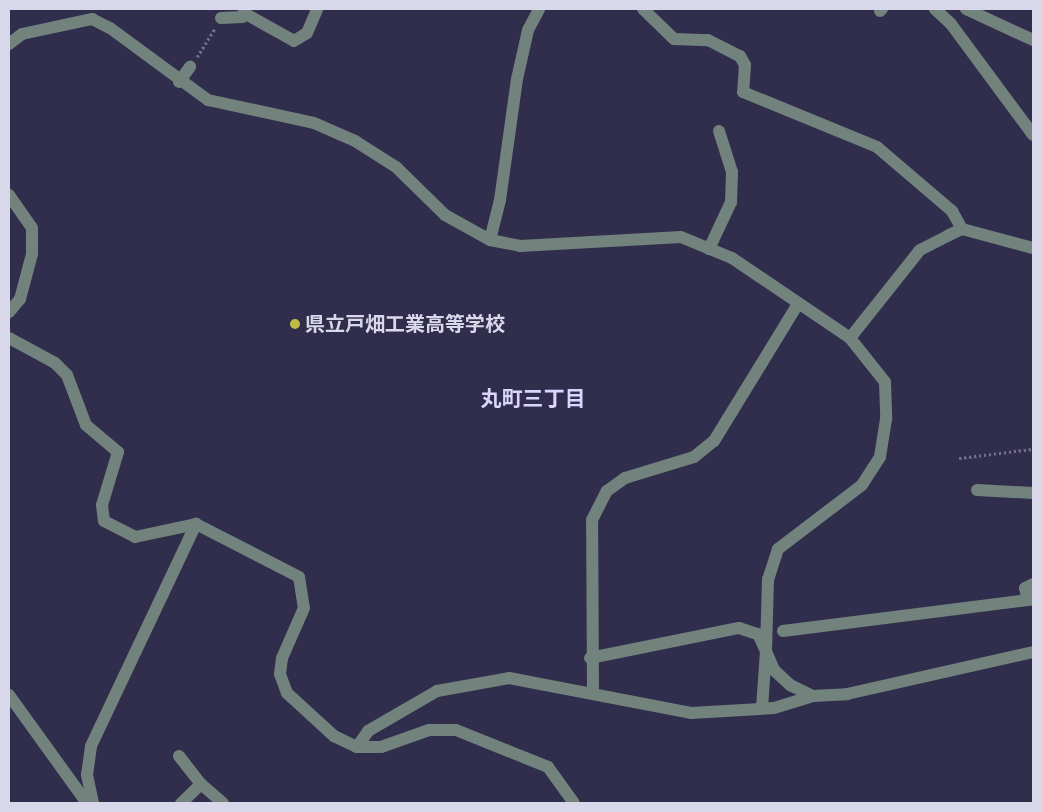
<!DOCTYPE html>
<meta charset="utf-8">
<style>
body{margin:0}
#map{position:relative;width:1042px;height:812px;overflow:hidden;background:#312d4c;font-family:Jost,"Noto Sans JP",sans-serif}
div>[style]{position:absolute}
.path>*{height:2.5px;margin-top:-1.25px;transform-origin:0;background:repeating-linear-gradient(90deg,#73708b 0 2.5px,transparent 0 5px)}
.minor>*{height:12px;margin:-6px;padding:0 6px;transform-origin:6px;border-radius:6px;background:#71837c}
.dots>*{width:14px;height:14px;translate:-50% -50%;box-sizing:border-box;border:2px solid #312d4c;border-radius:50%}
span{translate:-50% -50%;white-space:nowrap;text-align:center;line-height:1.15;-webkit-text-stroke:4px #312d4c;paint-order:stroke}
.poi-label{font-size:20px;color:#d9d8eb;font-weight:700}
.left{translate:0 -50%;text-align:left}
.neighbourhood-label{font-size:21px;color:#d9d5fd;font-weight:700}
.frame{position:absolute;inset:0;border:10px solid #d9d8eb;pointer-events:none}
</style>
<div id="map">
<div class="path">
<i style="left:197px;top:57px;width:34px;rotate:-58deg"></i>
<i style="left:959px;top:458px;width:75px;rotate:-6.9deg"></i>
</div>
<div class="minor">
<i style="left:643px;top:9px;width:43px;rotate:44.1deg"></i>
<i style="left:674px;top:39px;width:34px;rotate:2deg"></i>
<i style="left:708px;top:40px;width:36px;rotate:27deg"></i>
<i style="left:740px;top:56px;width:10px;rotate:61deg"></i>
<i style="left:745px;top:65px;width:27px;rotate:94deg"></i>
<i style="left:743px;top:92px;width:145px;rotate:22.3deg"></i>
<i style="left:877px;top:147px;width:99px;rotate:40.5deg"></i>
<i style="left:952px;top:211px;width:21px;rotate:61deg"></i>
<i style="left:935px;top:9px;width:22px;rotate:43deg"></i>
<i style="left:951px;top:24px;width:138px;rotate:53.5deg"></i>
<i style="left:966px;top:9px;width:74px;rotate:24.8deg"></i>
<i style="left:880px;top:11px;width:3px;rotate:-45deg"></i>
<i style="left:244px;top:13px;width:57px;rotate:29.2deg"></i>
<i style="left:294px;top:41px;width:15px;rotate:-32deg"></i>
<i style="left:307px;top:33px;width:26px;rotate:-67deg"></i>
<i style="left:221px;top:18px;width:21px;rotate:-3deg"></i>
<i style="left:242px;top:17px;width:9px;rotate:-69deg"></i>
<i style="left:9px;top:44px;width:16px;rotate:-38deg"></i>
<i style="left:22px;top:34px;width:72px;rotate:-12.1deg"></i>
<i style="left:92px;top:19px;width:20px;rotate:27deg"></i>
<i style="left:110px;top:28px;width:122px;rotate:36.3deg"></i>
<i style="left:208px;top:100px;width:108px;rotate:12.2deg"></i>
<i style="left:314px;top:123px;width:45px;rotate:23.7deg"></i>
<i style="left:355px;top:141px;width:49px;rotate:32.4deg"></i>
<i style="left:396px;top:167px;width:69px;rotate:44.4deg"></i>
<i style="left:445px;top:215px;width:51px;rotate:29.1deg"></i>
<i style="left:490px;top:240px;width:31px;rotate:11deg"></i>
<i style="left:520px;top:246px;width:161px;rotate:-3.2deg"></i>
<i style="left:681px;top:237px;width:55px;rotate:22.4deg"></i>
<i style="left:732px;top:258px;width:143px;rotate:34.1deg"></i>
<i style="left:850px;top:338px;width:56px;rotate:51.5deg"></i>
<i style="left:885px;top:382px;width:37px;rotate:88deg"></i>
<i style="left:886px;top:419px;width:38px;rotate:99deg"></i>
<i style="left:880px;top:457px;width:33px;rotate:123deg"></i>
<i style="left:862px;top:485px;width:106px;rotate:142.7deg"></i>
<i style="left:778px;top:549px;width:32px;rotate:108deg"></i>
<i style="left:768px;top:579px;width:72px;rotate:91.6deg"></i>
<i style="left:766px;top:651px;width:21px;rotate:67deg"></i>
<i style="left:774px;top:670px;width:22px;rotate:43deg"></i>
<i style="left:790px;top:685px;width:25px;rotate:26deg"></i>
<i style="left:813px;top:696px;width:34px;rotate:-3deg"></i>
<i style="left:847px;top:694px;width:191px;rotate:-12.7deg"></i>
<i style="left:179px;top:82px;width:19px;rotate:-54deg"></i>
<i style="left:9px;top:195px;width:40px;rotate:55.1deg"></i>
<i style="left:32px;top:228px;width:26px;rotate:90deg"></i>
<i style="left:32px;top:254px;width:47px;rotate:104.9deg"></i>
<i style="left:20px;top:299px;width:17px;rotate:130deg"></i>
<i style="left:490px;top:240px;width:41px;rotate:-76deg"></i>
<i style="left:500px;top:200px;width:122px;rotate:-82deg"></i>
<i style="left:517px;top:79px;width:50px;rotate:-77.3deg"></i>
<i style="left:528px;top:30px;width:24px;rotate:-62deg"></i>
<i style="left:709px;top:249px;width:52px;rotate:-64.9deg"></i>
<i style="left:731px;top:202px;width:30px;rotate:-88deg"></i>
<i style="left:732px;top:172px;width:43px;rotate:-107.6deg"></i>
<i style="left:9px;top:338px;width:52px;rotate:28.5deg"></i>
<i style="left:55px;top:363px;width:17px;rotate:45deg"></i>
<i style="left:67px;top:375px;width:53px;rotate:69.2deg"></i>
<i style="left:86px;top:425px;width:42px;rotate:40.2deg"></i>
<i style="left:118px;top:452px;width:55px;rotate:106.8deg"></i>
<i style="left:102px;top:505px;width:16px;rotate:83deg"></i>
<i style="left:104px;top:521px;width:35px;rotate:27deg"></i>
<i style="left:135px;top:537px;width:62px;rotate:-12deg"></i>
<i style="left:196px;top:524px;width:116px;rotate:27.2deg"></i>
<i style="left:299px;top:577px;width:31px;rotate:81deg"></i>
<i style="left:304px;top:608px;width:55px;rotate:113.7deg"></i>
<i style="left:282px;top:658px;width:16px;rotate:97deg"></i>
<i style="left:280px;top:674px;width:20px;rotate:70deg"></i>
<i style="left:287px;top:693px;width:64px;rotate:42.5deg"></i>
<i style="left:334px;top:736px;width:25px;rotate:26deg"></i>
<i style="left:357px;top:747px;width:24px"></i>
<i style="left:381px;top:747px;width:51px;rotate:-19.5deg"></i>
<i style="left:429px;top:730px;width:27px"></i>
<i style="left:456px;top:730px;width:99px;rotate:21.9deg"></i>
<i style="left:548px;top:767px;width:44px;rotate:54.2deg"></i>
<i style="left:850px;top:338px;width:112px;rotate:-51.5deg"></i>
<i style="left:920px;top:250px;width:33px;rotate:-27deg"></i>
<i style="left:949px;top:235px;width:14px;rotate:-25deg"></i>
<i style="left:962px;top:229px;width:73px;rotate:15deg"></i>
<i style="left:977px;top:490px;width:56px;rotate:3.1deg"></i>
<i style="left:1033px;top:584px;width:9px;rotate:153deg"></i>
<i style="left:1025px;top:588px;width:12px;rotate:76deg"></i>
<i style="left:1028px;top:600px;width:5px;rotate:-11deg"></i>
<i style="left:783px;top:631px;width:247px;rotate:-7.2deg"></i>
<i style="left:590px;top:658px;width:152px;rotate:-11.4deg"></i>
<i style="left:739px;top:628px;width:20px;rotate:18deg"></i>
<i style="left:758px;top:634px;width:19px;rotate:65deg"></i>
<i style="left:766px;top:651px;width:57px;rotate:94deg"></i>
<i style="left:593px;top:691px;width:171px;rotate:-90.3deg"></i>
<i style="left:592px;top:520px;width:33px;rotate:-63deg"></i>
<i style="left:607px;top:491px;width:22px;rotate:-36deg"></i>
<i style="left:625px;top:478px;width:72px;rotate:-16.9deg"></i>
<i style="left:694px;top:457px;width:26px;rotate:-39deg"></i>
<i style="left:714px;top:441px;width:161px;rotate:-58.5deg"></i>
<i style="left:9px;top:695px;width:133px;rotate:54.2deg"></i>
<i style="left:357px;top:747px;width:19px;rotate:-55deg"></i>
<i style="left:368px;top:731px;width:80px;rotate:-30.1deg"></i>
<i style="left:437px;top:691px;width:73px;rotate:-10.2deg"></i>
<i style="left:509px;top:678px;width:185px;rotate:10.9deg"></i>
<i style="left:691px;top:713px;width:83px;rotate:-3.4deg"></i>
<i style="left:774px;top:708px;width:41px;rotate:-17.1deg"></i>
<i style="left:179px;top:756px;width:36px;rotate:52deg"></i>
<i style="left:201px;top:784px;width:28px;rotate:136deg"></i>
<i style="left:201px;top:784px;width:29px;rotate:41deg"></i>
<i style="left:93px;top:803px;width:29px;rotate:-102deg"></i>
<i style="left:87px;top:775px;width:29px;rotate:-82deg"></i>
<i style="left:91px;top:746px;width:246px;rotate:-64.7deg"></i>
</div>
<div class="dots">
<i style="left:295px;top:324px;background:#bfbe42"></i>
</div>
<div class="poi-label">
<span class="left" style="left:305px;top:324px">県立戸畑工業高等学校</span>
</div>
<div class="neighbourhood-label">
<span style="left:533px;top:399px">丸町三丁目</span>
</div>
<div class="frame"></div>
</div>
